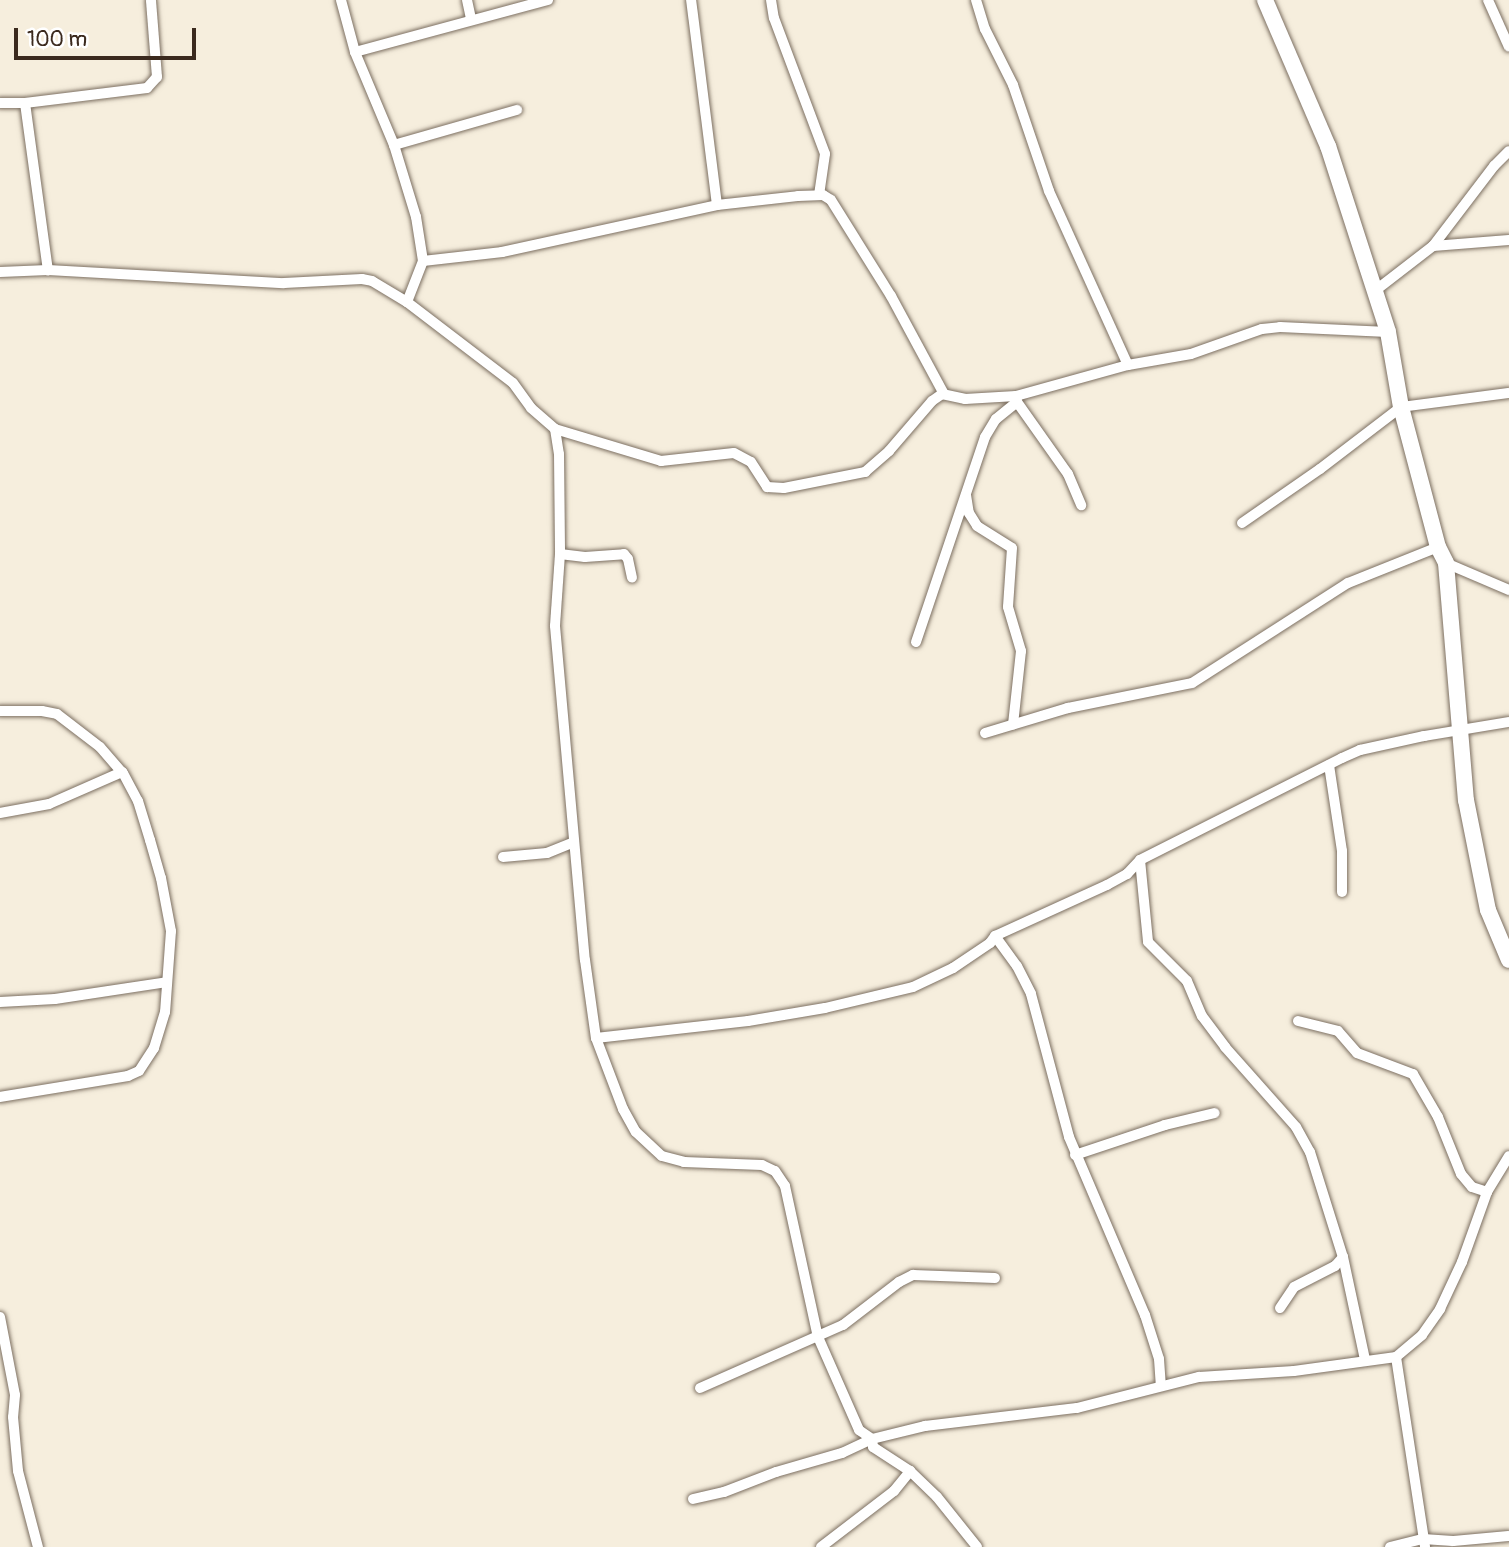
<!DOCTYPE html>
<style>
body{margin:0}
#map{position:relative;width:1509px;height:1547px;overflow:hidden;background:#f6eedd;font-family:Pangolin,sans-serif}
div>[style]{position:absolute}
.roads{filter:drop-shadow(0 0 2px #7c6f61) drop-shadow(0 0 2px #7c6f61)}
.street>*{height:10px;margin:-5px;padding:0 5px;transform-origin:5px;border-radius:5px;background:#fff}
.secondary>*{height:16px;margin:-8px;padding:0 8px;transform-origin:8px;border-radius:8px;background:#fff}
span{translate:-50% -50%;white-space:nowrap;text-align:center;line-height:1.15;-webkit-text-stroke:5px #fff;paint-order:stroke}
.scale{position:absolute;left:14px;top:28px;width:182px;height:32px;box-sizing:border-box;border:4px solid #3b2a1e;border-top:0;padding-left:9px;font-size:21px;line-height:24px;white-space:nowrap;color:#3b2a1e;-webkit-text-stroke:5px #fff;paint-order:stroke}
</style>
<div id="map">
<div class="roads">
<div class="street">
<i style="left:467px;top:0;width:19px;rotate:78deg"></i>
<i style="left:771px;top:0;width:18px;rotate:81deg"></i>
<i style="left:774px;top:18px;width:145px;rotate:69.4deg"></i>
<i style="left:825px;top:154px;width:41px;rotate:98.3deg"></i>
<i style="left:976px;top:0;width:30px;rotate:73deg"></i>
<i style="left:985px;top:29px;width:63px;rotate:63.4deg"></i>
<i style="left:1013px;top:85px;width:112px;rotate:71.2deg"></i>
<i style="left:1049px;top:191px;width:191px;rotate:65.6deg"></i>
<i style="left:1488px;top:0;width:51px;rotate:65.9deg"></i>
<i style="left:355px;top:52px;width:200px;rotate:-15.1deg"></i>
<i style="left:0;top:103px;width:25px"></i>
<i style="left:25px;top:103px;width:123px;rotate:-7deg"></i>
<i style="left:147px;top:88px;width:15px;rotate:-48deg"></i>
<i style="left:157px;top:77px;width:77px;rotate:-94.5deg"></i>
<i style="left:25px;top:103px;width:169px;rotate:82.2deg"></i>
<i style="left:394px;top:145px;width:128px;rotate:-15.9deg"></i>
<i style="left:717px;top:205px;width:81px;rotate:-6.3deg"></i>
<i style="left:798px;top:196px;width:25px;rotate:-2deg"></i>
<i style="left:823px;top:195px;width:9px;rotate:32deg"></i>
<i style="left:831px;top:200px;width:113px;rotate:58deg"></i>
<i style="left:891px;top:296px;width:111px;rotate:61.6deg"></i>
<i style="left:1433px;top:246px;width:101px;rotate:-52.7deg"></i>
<i style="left:1494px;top:166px;width:21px;rotate:-45deg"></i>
<i style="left:423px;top:261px;width:80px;rotate:-6.5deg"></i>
<i style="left:502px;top:252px;width:220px;rotate:-12.3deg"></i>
<i style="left:717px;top:205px;width:207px;rotate:-97.2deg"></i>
<i style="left:0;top:272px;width:48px;rotate:-2.4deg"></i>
<i style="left:48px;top:270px;width:236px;rotate:3.2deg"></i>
<i style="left:284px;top:283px;width:78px;rotate:-2.9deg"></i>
<i style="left:362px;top:279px;width:10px;rotate:11deg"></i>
<i style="left:372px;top:281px;width:41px;rotate:31deg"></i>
<i style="left:407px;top:302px;width:44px;rotate:-68.7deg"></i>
<i style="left:423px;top:261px;width:45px;rotate:-99deg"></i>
<i style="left:416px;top:217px;width:75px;rotate:-107deg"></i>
<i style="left:394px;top:145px;width:101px;rotate:-112.8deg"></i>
<i style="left:355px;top:52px;width:54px;rotate:-105.1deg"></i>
<i style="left:1376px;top:290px;width:72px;rotate:-37.7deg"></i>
<i style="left:1433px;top:246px;width:76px;rotate:-4.5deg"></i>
<i style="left:407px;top:302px;width:133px;rotate:37.4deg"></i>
<i style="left:513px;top:383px;width:31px;rotate:54deg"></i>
<i style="left:531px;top:408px;width:32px;rotate:41deg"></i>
<i style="left:555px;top:429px;width:25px;rotate:81deg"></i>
<i style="left:559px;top:454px;width:100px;rotate:89.4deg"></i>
<i style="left:560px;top:554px;width:72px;rotate:94deg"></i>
<i style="left:555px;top:626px;width:335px;rotate:84.9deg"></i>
<i style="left:585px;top:960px;width:79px;rotate:82deg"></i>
<i style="left:596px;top:1038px;width:76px;rotate:69.2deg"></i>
<i style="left:623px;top:1109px;width:26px;rotate:61deg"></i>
<i style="left:636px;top:1132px;width:35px;rotate:43deg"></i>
<i style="left:662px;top:1156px;width:23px;rotate:15deg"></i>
<i style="left:684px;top:1162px;width:78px;rotate:2.2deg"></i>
<i style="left:762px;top:1165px;width:14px;rotate:25deg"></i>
<i style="left:775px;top:1171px;width:18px;rotate:56deg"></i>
<i style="left:785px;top:1186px;width:155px;rotate:77.7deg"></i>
<i style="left:818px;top:1337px;width:102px;rotate:66.2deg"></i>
<i style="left:859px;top:1430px;width:16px;rotate:35deg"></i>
<i style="left:872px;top:1439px;width:8px;rotate:83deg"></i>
<i style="left:873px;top:1447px;width:44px;rotate:33deg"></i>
<i style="left:910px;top:1471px;width:37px;rotate:44deg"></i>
<i style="left:937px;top:1497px;width:64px;rotate:51.3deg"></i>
<i style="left:1017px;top:402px;width:88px;rotate:54.7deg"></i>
<i style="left:1068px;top:474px;width:34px;rotate:67deg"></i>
<i style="left:555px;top:429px;width:111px;rotate:16.8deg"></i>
<i style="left:661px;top:461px;width:73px;rotate:-6.3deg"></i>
<i style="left:734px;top:453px;width:19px;rotate:28deg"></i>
<i style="left:751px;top:462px;width:30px;rotate:57deg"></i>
<i style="left:767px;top:487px;width:17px;rotate:3deg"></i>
<i style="left:784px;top:488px;width:83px;rotate:-11.2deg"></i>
<i style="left:865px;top:472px;width:32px;rotate:-41deg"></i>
<i style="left:889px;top:451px;width:66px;rotate:-49.3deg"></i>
<i style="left:932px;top:401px;width:12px;rotate:-35deg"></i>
<i style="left:942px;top:394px;width:24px;rotate:12deg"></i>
<i style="left:965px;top:399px;width:51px;rotate:-3.4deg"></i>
<i style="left:1016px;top:396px;width:116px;rotate:-15.5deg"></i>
<i style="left:1128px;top:365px;width:64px;rotate:-9.9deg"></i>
<i style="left:1191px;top:354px;width:75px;rotate:-19.4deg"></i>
<i style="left:1262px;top:329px;width:18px;rotate:-6deg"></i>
<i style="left:1280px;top:327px;width:108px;rotate:2.7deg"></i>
<i style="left:966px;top:495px;width:18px;rotate:81deg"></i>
<i style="left:969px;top:513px;width:15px;rotate:58deg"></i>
<i style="left:977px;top:526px;width:41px;rotate:32.2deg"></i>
<i style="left:1012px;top:548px;width:59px;rotate:93.9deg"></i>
<i style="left:1008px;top:607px;width:46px;rotate:73.5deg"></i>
<i style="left:1021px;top:651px;width:74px;rotate:96.2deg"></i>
<i style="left:1242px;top:523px;width:95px;rotate:-34.7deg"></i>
<i style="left:1320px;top:469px;width:102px;rotate:-37.4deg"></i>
<i style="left:1401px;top:407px;width:109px;rotate:-7.4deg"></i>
<i style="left:560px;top:554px;width:25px;rotate:7deg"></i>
<i style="left:585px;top:557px;width:39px;rotate:-4deg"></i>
<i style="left:624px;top:554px;width:6px;rotate:51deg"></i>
<i style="left:628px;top:559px;width:19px;rotate:78deg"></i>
<i style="left:1446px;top:563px;width:69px;rotate:23.2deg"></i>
<i style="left:916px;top:642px;width:216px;rotate:-71.4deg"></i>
<i style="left:985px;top:437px;width:21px;rotate:-59deg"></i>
<i style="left:996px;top:419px;width:27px;rotate:-39deg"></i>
<i style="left:1017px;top:402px;width:6px;rotate:-99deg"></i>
<i style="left:0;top:711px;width:42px"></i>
<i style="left:42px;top:711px;width:15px;rotate:11deg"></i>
<i style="left:57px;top:714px;width:54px;rotate:37.5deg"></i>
<i style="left:100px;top:747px;width:35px;rotate:49deg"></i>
<i style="left:123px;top:773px;width:32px;rotate:62deg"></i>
<i style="left:138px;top:801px;width:41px;rotate:72.9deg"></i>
<i style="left:150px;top:840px;width:40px;rotate:74deg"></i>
<i style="left:161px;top:878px;width:54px;rotate:79.3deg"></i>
<i style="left:171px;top:931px;width:81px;rotate:94.2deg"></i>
<i style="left:165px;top:1012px;width:38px;rotate:107deg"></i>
<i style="left:154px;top:1048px;width:27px;rotate:123deg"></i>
<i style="left:139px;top:1071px;width:12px;rotate:156deg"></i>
<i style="left:128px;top:1076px;width:130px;rotate:170.7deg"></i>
<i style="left:985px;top:733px;width:87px;rotate:-16.8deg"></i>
<i style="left:1068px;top:708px;width:126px;rotate:-11.4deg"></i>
<i style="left:1192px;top:683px;width:185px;rotate:-32.7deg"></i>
<i style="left:1348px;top:583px;width:97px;rotate:-21.8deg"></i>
<i style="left:1329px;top:765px;width:87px;rotate:81.4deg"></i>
<i style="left:1342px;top:851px;width:41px;rotate:90deg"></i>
<i style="left:0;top:813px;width:50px;rotate:-10.4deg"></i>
<i style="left:49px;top:804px;width:80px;rotate:-23.7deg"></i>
<i style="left:503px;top:857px;width:44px;rotate:-5.2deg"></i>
<i style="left:547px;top:853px;width:29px;rotate:-22deg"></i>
<i style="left:1140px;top:860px;width:82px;rotate:84.4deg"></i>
<i style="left:1148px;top:942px;width:55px;rotate:45deg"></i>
<i style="left:1187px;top:981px;width:38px;rotate:67deg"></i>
<i style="left:1202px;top:1016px;width:39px;rotate:53deg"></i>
<i style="left:1225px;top:1047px;width:107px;rotate:48.4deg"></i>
<i style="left:1296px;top:1127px;width:29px;rotate:61deg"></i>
<i style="left:1310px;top:1152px;width:110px;rotate:72.6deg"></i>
<i style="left:1343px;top:1257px;width:105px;rotate:77.9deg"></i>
<i style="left:995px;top:936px;width:37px;rotate:54deg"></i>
<i style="left:1017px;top:966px;width:31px;rotate:63deg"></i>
<i style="left:1031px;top:994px;width:148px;rotate:75.1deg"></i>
<i style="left:1069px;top:1137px;width:194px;rotate:66.9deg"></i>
<i style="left:1145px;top:1315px;width:46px;rotate:72.3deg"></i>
<i style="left:1159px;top:1359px;width:26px;rotate:86deg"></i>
<i style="left:0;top:1002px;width:55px;rotate:-3.1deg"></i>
<i style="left:55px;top:999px;width:113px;rotate:-8.6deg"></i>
<i style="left:1298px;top:1021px;width:41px;rotate:14deg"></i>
<i style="left:1338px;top:1031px;width:29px;rotate:49deg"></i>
<i style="left:1357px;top:1053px;width:60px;rotate:20.6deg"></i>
<i style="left:1413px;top:1074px;width:50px;rotate:59.8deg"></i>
<i style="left:1438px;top:1117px;width:61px;rotate:68deg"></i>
<i style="left:1461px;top:1174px;width:17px;rotate:50deg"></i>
<i style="left:1472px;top:1187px;width:16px;rotate:18deg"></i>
<i style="left:596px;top:1038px;width:153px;rotate:-6.4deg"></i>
<i style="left:748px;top:1021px;width:78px;rotate:-9.6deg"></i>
<i style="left:825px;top:1008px;width:90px;rotate:-13.4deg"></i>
<i style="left:913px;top:987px;width:44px;rotate:-25.4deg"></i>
<i style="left:953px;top:968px;width:45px;rotate:-34deg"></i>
<i style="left:990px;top:943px;width:9px;rotate:-54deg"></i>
<i style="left:995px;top:936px;width:123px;rotate:-24.5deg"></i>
<i style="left:1107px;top:885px;width:23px;rotate:-29deg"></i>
<i style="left:1127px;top:874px;width:19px;rotate:-47deg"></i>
<i style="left:1140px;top:860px;width:226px;rotate:-26.8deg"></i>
<i style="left:1342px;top:758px;width:20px;rotate:-24deg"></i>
<i style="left:1360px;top:750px;width:66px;rotate:-12.3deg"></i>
<i style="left:1424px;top:736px;width:86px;rotate:-9.4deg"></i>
<i style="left:1075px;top:1155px;width:95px;rotate:-18.4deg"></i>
<i style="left:1165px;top:1125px;width:51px;rotate:-13.5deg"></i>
<i style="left:1280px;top:1308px;width:25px;rotate:-56deg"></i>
<i style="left:1294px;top:1287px;width:46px;rotate:-27.1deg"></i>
<i style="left:1335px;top:1266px;width:12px;rotate:-48deg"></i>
<i style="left:0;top:1317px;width:79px;rotate:79.1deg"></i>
<i style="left:15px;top:1395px;width:22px;rotate:95deg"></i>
<i style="left:13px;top:1417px;width:54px;rotate:84.7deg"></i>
<i style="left:18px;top:1471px;width:79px;rotate:75.3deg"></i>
<i style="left:1396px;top:1357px;width:192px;rotate:81.3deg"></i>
<i style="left:700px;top:1388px;width:156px;rotate:-23.8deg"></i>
<i style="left:843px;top:1325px;width:71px;rotate:-37.5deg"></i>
<i style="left:899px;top:1282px;width:16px;rotate:-27deg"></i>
<i style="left:913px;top:1275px;width:82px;rotate:2.1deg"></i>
<i style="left:693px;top:1499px;width:32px;rotate:-13deg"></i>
<i style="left:724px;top:1492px;width:56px;rotate:-21deg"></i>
<i style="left:776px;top:1472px;width:69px;rotate:-16.1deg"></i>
<i style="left:842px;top:1453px;width:33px;rotate:-25deg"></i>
<i style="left:872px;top:1439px;width:55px;rotate:-13.8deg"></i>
<i style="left:925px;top:1426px;width:153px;rotate:-6.8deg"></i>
<i style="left:1077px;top:1408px;width:126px;rotate:-14.3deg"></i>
<i style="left:1199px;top:1377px;width:95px;rotate:-3.6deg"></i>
<i style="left:1294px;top:1371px;width:103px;rotate:-7.8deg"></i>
<i style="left:1396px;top:1357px;width:34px;rotate:-40deg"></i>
<i style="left:1422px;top:1335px;width:32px;rotate:-55deg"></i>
<i style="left:1440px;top:1309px;width:52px;rotate:-64.9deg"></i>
<i style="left:1462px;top:1262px;width:74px;rotate:-70.3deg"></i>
<i style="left:1487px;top:1192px;width:42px;rotate:-58.6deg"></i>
<i style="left:821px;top:1547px;width:92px;rotate:-37.5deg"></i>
<i style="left:894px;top:1491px;width:26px;rotate:-51deg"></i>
<i style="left:1390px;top:1547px;width:34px;rotate:-14deg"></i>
<i style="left:1423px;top:1539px;width:30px;rotate:4deg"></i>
<i style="left:1453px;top:1541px;width:56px;rotate:-5.1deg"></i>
</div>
<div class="secondary">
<i style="left:1265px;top:0;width:159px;rotate:66.7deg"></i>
<i style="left:1328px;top:146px;width:195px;rotate:72.1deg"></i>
<i style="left:1388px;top:332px;width:76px;rotate:80.2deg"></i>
<i style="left:1401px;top:407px;width:145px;rotate:75.2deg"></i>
<i style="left:1438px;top:547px;width:18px;rotate:63deg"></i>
<i style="left:1446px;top:563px;width:238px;rotate:85.2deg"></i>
<i style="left:1466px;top:800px;width:112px;rotate:78.7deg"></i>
<i style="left:1488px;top:910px;width:54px;rotate:67.2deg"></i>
</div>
</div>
<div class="scale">100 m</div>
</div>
